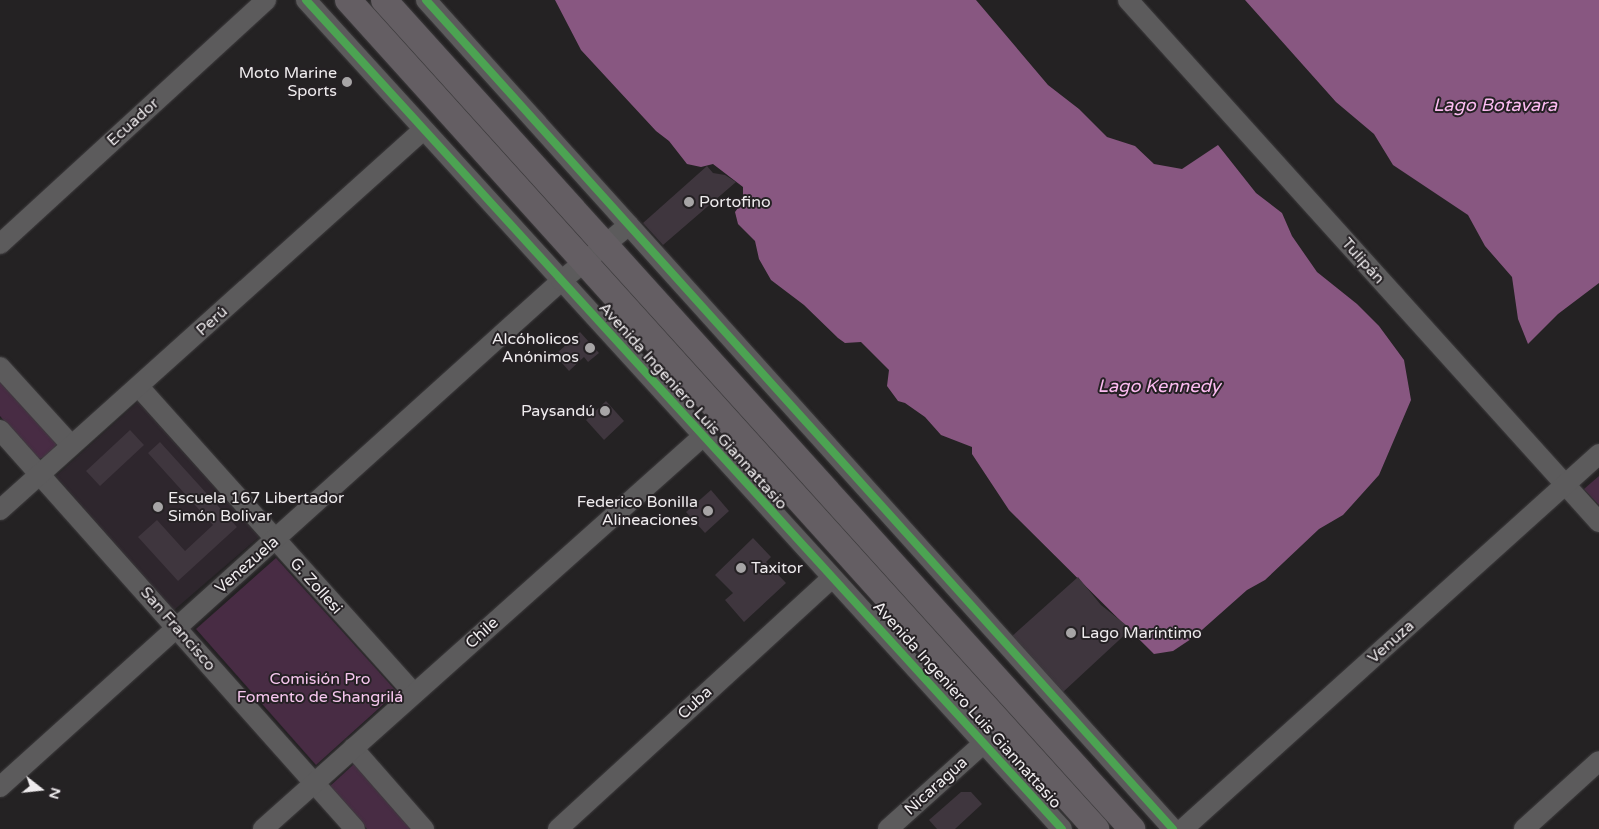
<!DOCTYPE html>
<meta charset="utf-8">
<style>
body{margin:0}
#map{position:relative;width:1599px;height:829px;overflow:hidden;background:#242223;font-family:"Varela Round",sans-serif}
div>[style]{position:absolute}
.built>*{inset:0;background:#2e262d}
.green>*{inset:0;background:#482c44}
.water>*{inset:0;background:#885781}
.building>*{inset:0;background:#3f363e}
.roads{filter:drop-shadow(0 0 1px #3e3c3e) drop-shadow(0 0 1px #3e3c3e)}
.minor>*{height:20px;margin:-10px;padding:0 10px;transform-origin:10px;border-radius:10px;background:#5c5b5c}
.major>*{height:26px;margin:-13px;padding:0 13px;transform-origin:13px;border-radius:13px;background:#645e63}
.cycleway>*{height:8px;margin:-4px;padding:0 4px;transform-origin:4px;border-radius:4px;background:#4ca352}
.dots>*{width:14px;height:14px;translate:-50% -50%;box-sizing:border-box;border:2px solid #252124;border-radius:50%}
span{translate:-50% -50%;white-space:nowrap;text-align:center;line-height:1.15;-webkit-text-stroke:4px #252124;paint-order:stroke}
.poi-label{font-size:16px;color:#eeebed}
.right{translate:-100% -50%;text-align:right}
.left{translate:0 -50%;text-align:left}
.street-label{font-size:16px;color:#eeebed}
.park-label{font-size:16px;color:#f6c6ee}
.water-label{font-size:18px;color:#fcbcf1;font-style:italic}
.north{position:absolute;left:15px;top:764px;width:50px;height:50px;-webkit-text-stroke:4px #252124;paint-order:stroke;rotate:106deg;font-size:14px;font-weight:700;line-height:20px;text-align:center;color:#eeebed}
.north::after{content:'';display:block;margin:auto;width:18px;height:22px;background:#eeebed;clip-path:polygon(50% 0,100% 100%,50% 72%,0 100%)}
</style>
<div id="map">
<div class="built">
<i style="clip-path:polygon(138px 402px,259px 537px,174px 610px,56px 476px)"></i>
</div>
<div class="green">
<i style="clip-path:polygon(0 377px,57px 444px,46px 457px,38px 459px,0 416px)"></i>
<i style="clip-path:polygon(1599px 476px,1599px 505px,1584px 489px)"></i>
<i style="clip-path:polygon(276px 558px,397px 692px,316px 765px,196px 629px)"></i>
<i style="clip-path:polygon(354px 764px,413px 829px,367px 829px,329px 787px)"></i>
</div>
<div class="water">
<i style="clip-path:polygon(555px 0,976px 0,1048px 85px,1079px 109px,1107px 137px,1135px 146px,1154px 164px,1182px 169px,1218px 145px,1256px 193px,1282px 213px,1292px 236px,1317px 272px,1357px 304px,1379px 326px,1404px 360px,1411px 400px,1379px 475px,1343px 515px,1319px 529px,1265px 580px,1247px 590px,1194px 637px,1173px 651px,1154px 654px,1009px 510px,972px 454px,972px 447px,941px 435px,925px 417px,905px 403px,898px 401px,887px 386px,889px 370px,861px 342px,845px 343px,838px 338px,804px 305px,771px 280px,759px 259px,755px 241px,738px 224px,735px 212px,743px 201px,743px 187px,713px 164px,701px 167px,687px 164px,669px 141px,656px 131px,581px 50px)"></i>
<i style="clip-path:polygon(1245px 0,1599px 0,1599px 283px,1558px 314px,1528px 344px,1518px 319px,1512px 277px,1485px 246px,1468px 215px,1393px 165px,1374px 134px,1336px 102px)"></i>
</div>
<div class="building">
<i style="clip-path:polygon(707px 166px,713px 173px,725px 175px,736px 182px,663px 245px,643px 223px)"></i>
<i style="clip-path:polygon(580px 332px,599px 353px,588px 362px,584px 357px,569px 371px,555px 355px)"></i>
<i style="clip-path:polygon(606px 401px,624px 421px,604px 440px,586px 420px)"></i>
<i style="clip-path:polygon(130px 430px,144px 445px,100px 486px,86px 471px)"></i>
<i style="clip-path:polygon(160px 442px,237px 527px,178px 581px,138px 537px,157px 520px,185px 551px,213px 525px,148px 453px)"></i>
<i style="clip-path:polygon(711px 490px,729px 511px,705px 533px,686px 512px)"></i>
<i style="clip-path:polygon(753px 538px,771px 557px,766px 562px,786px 583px,744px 622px,725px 600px,733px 593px,715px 575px)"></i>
<i style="clip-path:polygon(1078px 577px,1101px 605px,1131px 629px,1062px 693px,1011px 637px)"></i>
<i style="clip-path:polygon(961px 792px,971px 792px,982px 804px,955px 829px,937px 829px,929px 820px)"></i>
</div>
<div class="roads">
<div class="minor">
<i style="left:306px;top:0;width:1122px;rotate:47.64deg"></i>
<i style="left:426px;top:0;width:1116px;rotate:47.98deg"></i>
<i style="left:1128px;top:0;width:703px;rotate:47.94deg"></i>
<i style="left:0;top:244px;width:361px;rotate:-42.5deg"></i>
<i style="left:0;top:367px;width:105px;rotate:47.7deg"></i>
<i style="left:139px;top:387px;width:412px;rotate:48.1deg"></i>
<i style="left:0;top:430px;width:534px;rotate:48.34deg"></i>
<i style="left:0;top:510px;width:569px;rotate:-41.93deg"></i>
<i style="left:353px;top:748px;width:108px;rotate:48.8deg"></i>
<i style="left:0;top:787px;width:755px;rotate:-42.05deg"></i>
<i style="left:561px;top:281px;width:88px;rotate:-39.5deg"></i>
<i style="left:263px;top:829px;width:589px;rotate:-41.76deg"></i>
<i style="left:558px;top:829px;width:372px;rotate:-42.5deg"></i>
<i style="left:888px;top:829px;width:129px;rotate:-41.9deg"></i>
<i style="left:1183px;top:829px;width:560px;rotate:-42.03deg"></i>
<i style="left:1524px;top:829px;width:101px;rotate:-42.2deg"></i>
</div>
<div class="major">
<i style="left:348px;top:0;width:1117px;rotate:47.94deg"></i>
<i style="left:384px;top:0;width:1117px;rotate:47.94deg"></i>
</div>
</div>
<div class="cycleway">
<i style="left:306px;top:0;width:1122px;rotate:47.64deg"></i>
<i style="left:426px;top:0;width:1116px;rotate:47.98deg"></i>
</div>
<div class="dots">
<i style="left:347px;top:82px;background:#a7a5a6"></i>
<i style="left:689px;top:202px;background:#a7a5a6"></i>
<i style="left:590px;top:348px;background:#a7a5a6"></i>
<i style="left:605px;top:411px;background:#a7a5a6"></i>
<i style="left:158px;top:507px;background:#a7a5a6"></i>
<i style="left:708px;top:511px;background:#a7a5a6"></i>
<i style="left:741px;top:568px;background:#a7a5a6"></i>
<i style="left:1071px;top:633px;background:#a7a5a6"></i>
</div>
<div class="poi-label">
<span class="right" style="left:337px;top:82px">Moto Marine<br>Sports</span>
<span class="left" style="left:699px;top:202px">Portofino</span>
<span class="right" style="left:579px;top:348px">Alcóholicos<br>Anónimos</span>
<span class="right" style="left:595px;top:411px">Paysandú</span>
<span class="left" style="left:168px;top:507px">Escuela 167 Libertador<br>Simón Bolivar</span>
<span class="right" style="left:698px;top:511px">Federico Bonilla<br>Alineaciones</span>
<span class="left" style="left:751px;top:568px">Taxitor</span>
<span class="left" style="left:1081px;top:633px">Lago Maríntimo</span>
</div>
<div class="street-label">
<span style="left:133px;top:122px;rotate:-42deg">Ecuador</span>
<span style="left:1363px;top:261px;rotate:48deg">Tulipán</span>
<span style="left:212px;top:321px;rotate:-42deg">Perú</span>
<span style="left:693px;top:406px;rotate:48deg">Avenida Ingeniero Luis Giannattasio</span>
<span style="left:247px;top:565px;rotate:-41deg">Venezuela</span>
<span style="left:316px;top:586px;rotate:48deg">G. Zollesi</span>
<span style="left:178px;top:629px;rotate:49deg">San Francisco</span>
<span style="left:482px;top:633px;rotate:-42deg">Chile</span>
<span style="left:1391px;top:642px;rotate:-42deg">Venuza</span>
<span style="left:695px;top:703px;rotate:-43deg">Cuba</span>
<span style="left:967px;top:705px;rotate:48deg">Avenida Ingeniero Luis Giannattasio</span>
<span style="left:936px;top:786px;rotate:-42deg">Nicaragua</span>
</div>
<div class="park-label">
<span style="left:320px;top:688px">Comisión Pro<br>Fomento de Shangrilá</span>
</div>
<div class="water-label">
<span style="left:1495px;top:105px">Lago Botavara</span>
<span style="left:1159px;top:386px">Lago Kennedy</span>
</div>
<div class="north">N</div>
</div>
